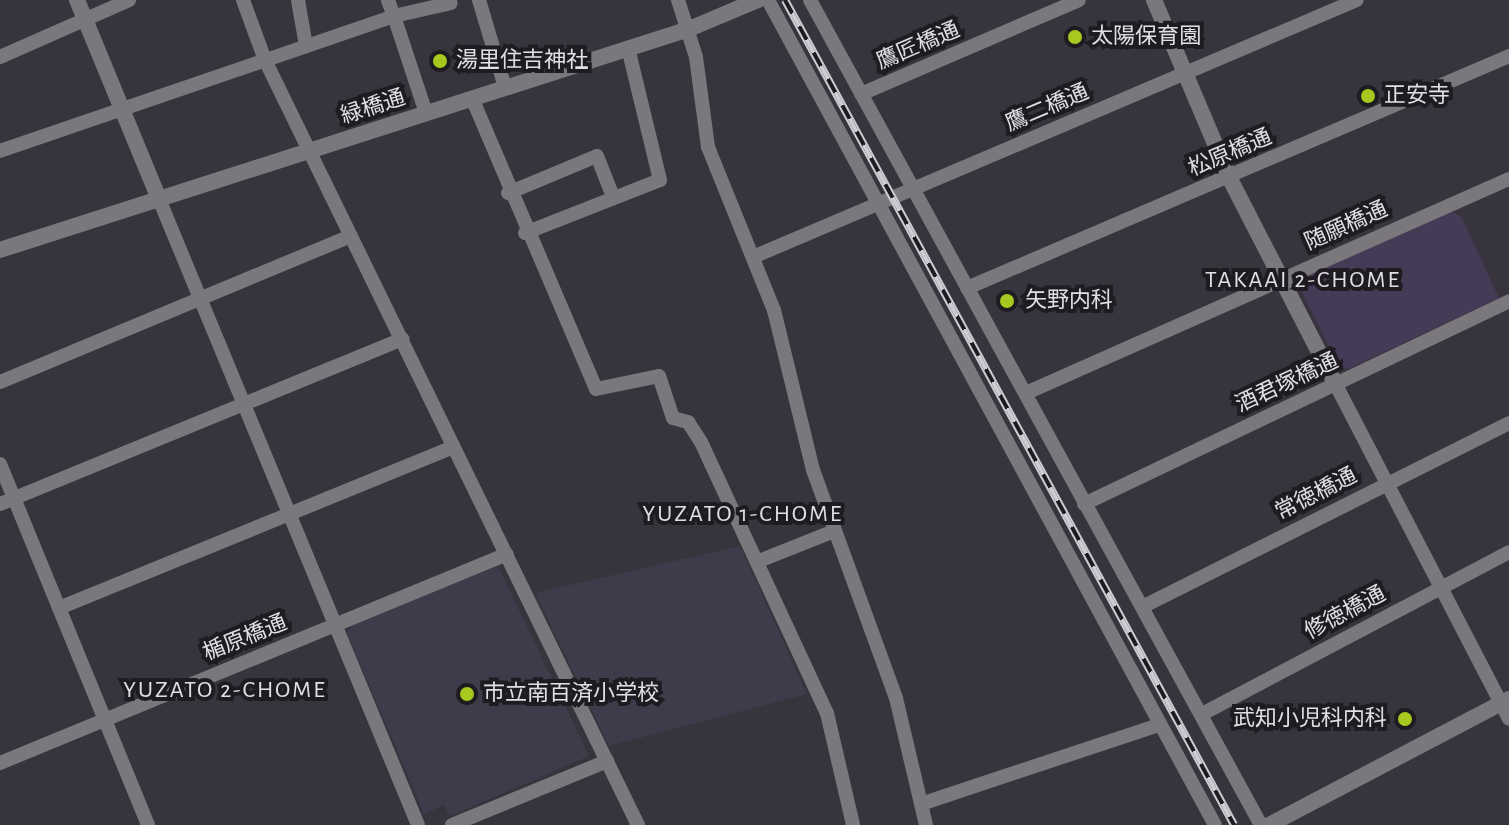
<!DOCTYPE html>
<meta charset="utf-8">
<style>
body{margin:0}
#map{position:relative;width:1509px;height:825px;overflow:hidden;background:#37343d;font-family:"Alegreya Sans","Noto Sans JP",sans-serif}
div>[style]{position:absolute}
.built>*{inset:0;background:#403b4a}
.green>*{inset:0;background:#463b57}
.minor>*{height:14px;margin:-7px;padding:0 7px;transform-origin:7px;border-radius:7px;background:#7a787d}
.tertiary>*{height:16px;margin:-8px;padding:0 8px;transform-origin:8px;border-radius:8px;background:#7a787d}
.rail>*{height:8px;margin-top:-4px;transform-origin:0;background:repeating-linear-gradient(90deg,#1e1c20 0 15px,#ceccd3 0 30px);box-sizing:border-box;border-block:2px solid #ceccd3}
.dots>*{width:22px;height:22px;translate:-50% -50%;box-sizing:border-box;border:4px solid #1e1c20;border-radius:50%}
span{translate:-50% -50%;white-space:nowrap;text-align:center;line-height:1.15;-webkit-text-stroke:8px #1e1c20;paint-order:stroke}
.poi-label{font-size:22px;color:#e1dfe5}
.left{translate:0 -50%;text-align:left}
.right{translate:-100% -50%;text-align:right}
.street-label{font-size:22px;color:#e1dfe5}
.neighbourhood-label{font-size:24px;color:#e1dfe5;letter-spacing:2px}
</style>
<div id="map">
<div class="built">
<i style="clip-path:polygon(740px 546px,807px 694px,609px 746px,535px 593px)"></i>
<i style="clip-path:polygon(498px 566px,589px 756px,450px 816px,444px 805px,424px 814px,347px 633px,353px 622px)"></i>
</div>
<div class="green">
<i style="clip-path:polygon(1451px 212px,1461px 216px,1499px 298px,1348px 369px,1339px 367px,1300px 288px,1304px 277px)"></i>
</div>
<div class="minor">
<i style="left:243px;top:0;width:64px;rotate:69.9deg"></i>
<i style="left:265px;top:60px;width:851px;rotate:64.01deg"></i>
<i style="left:298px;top:0;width:47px;rotate:80.1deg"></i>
<i style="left:479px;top:0;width:91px;rotate:73.4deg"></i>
<i style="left:678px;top:0;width:60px;rotate:72.5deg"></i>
<i style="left:696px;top:57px;width:91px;rotate:82.4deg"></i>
<i style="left:708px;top:147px;width:176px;rotate:68deg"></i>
<i style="left:774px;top:310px;width:165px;rotate:76.3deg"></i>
<i style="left:813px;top:470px;width:243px;rotate:70deg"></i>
<i style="left:896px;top:698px;width:130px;rotate:76.7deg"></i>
<i style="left:768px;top:0;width:938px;rotate:61.55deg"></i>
<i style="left:810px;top:0;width:940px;rotate:61.34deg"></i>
<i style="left:0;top:57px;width:141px;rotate:-23.8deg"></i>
<i style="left:861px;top:94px;width:237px;rotate:-23.3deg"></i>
<i style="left:472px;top:98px;width:316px;rotate:66.9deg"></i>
<i style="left:596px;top:389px;width:64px;rotate:-11.7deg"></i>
<i style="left:659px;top:376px;width:44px;rotate:71.6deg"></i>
<i style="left:673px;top:418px;width:16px;rotate:15deg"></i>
<i style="left:688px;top:422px;width:24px;rotate:57deg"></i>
<i style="left:701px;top:442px;width:299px;rotate:65.1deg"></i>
<i style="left:827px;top:713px;width:115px;rotate:76.9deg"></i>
<i style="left:426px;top:113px;width:102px;rotate:-108.3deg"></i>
<i style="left:394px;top:16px;width:58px;rotate:-12.8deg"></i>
<i style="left:0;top:151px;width:416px;rotate:-18.9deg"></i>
<i style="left:394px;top:16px;width:17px;rotate:-111deg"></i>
<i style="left:508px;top:193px;width:96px;rotate:-22.6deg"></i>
<i style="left:597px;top:156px;width:41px;rotate:68.5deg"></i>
<i style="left:159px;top:199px;width:677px;rotate:67.52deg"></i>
<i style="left:525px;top:233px;width:145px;rotate:-21.4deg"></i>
<i style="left:660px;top:180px;width:136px;rotate:-103.6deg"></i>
<i style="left:753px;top:257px;width:656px;rotate:-23.05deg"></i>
<i style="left:967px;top:288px;width:590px;rotate:-23.17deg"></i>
<i style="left:0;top:382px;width:380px;rotate:-22.6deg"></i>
<i style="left:1336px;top:385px;width:376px;rotate:62.6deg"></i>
<i style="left:1026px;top:393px;width:528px;rotate:-23.9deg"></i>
<i style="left:0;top:464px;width:390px;rotate:67.7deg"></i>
<i style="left:0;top:504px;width:435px;rotate:-22.3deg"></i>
<i style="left:1084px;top:504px;width:471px;rotate:-25.5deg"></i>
<i style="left:759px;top:561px;width:81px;rotate:-21.8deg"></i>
<i style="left:1144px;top:606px;width:408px;rotate:-26.6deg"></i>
<i style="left:59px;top:608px;width:426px;rotate:-22.2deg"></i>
<i style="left:1202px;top:714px;width:347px;rotate:-27.8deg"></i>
<i style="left:0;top:763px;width:548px;rotate:-22.4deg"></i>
<i style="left:921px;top:804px;width:251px;rotate:-18.4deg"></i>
<i style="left:452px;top:825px;width:168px;rotate:-22.4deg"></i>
</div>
<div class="tertiary">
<i style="left:77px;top:0;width:215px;rotate:67.6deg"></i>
<i style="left:1154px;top:0;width:192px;rotate:67deg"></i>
<i style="left:1229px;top:177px;width:234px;rotate:62.8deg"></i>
<i style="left:0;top:250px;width:724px;rotate:-17.78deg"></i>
<i style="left:689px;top:29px;width:75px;rotate:-22.8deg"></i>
<i style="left:1269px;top:825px;width:271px;rotate:-27.7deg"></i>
</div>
<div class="rail">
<i style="left:785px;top:0;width:939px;rotate:61.44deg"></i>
</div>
<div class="dots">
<i style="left:1075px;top:37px;background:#a7c81f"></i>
<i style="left:440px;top:61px;background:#a7c81f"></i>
<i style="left:1368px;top:96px;background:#a7c81f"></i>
<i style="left:1007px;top:301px;background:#a7c81f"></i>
<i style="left:467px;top:694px;background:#a7c81f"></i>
<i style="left:1405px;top:719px;background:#a7c81f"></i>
</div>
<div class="poi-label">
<span class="left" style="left:1091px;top:37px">太陽保育園</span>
<span class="left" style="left:456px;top:61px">湯里住吉神社</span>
<span class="left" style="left:1384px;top:96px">正安寺</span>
<span class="left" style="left:1025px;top:301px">矢野内科</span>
<span class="left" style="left:483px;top:694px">市立南百済小学校</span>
<span class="right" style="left:1387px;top:719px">武知小児科内科</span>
</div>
<div class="street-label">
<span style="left:918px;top:46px;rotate:-23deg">鷹匠橋通</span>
<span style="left:373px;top:107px;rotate:-18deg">緑橋通</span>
<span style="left:1047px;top:108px;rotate:-23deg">鷹二橋通</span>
<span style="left:1230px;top:153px;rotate:-23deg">松原橋通</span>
<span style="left:1346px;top:226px;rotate:-24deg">随願橋通</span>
<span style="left:1287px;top:383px;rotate:-25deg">酒君塚橋通</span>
<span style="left:1316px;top:494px;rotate:-27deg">常徳橋通</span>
<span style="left:1345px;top:613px;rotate:-28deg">修徳橋通</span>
<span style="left:245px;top:638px;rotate:-22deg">楯原橋通</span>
</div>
<div class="neighbourhood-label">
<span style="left:1303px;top:281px">TAKAAI 2-CHOME</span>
<span style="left:743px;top:515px">YUZATO 1-CHOME</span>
<span style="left:225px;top:691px">YUZATO 2-CHOME</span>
</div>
</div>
